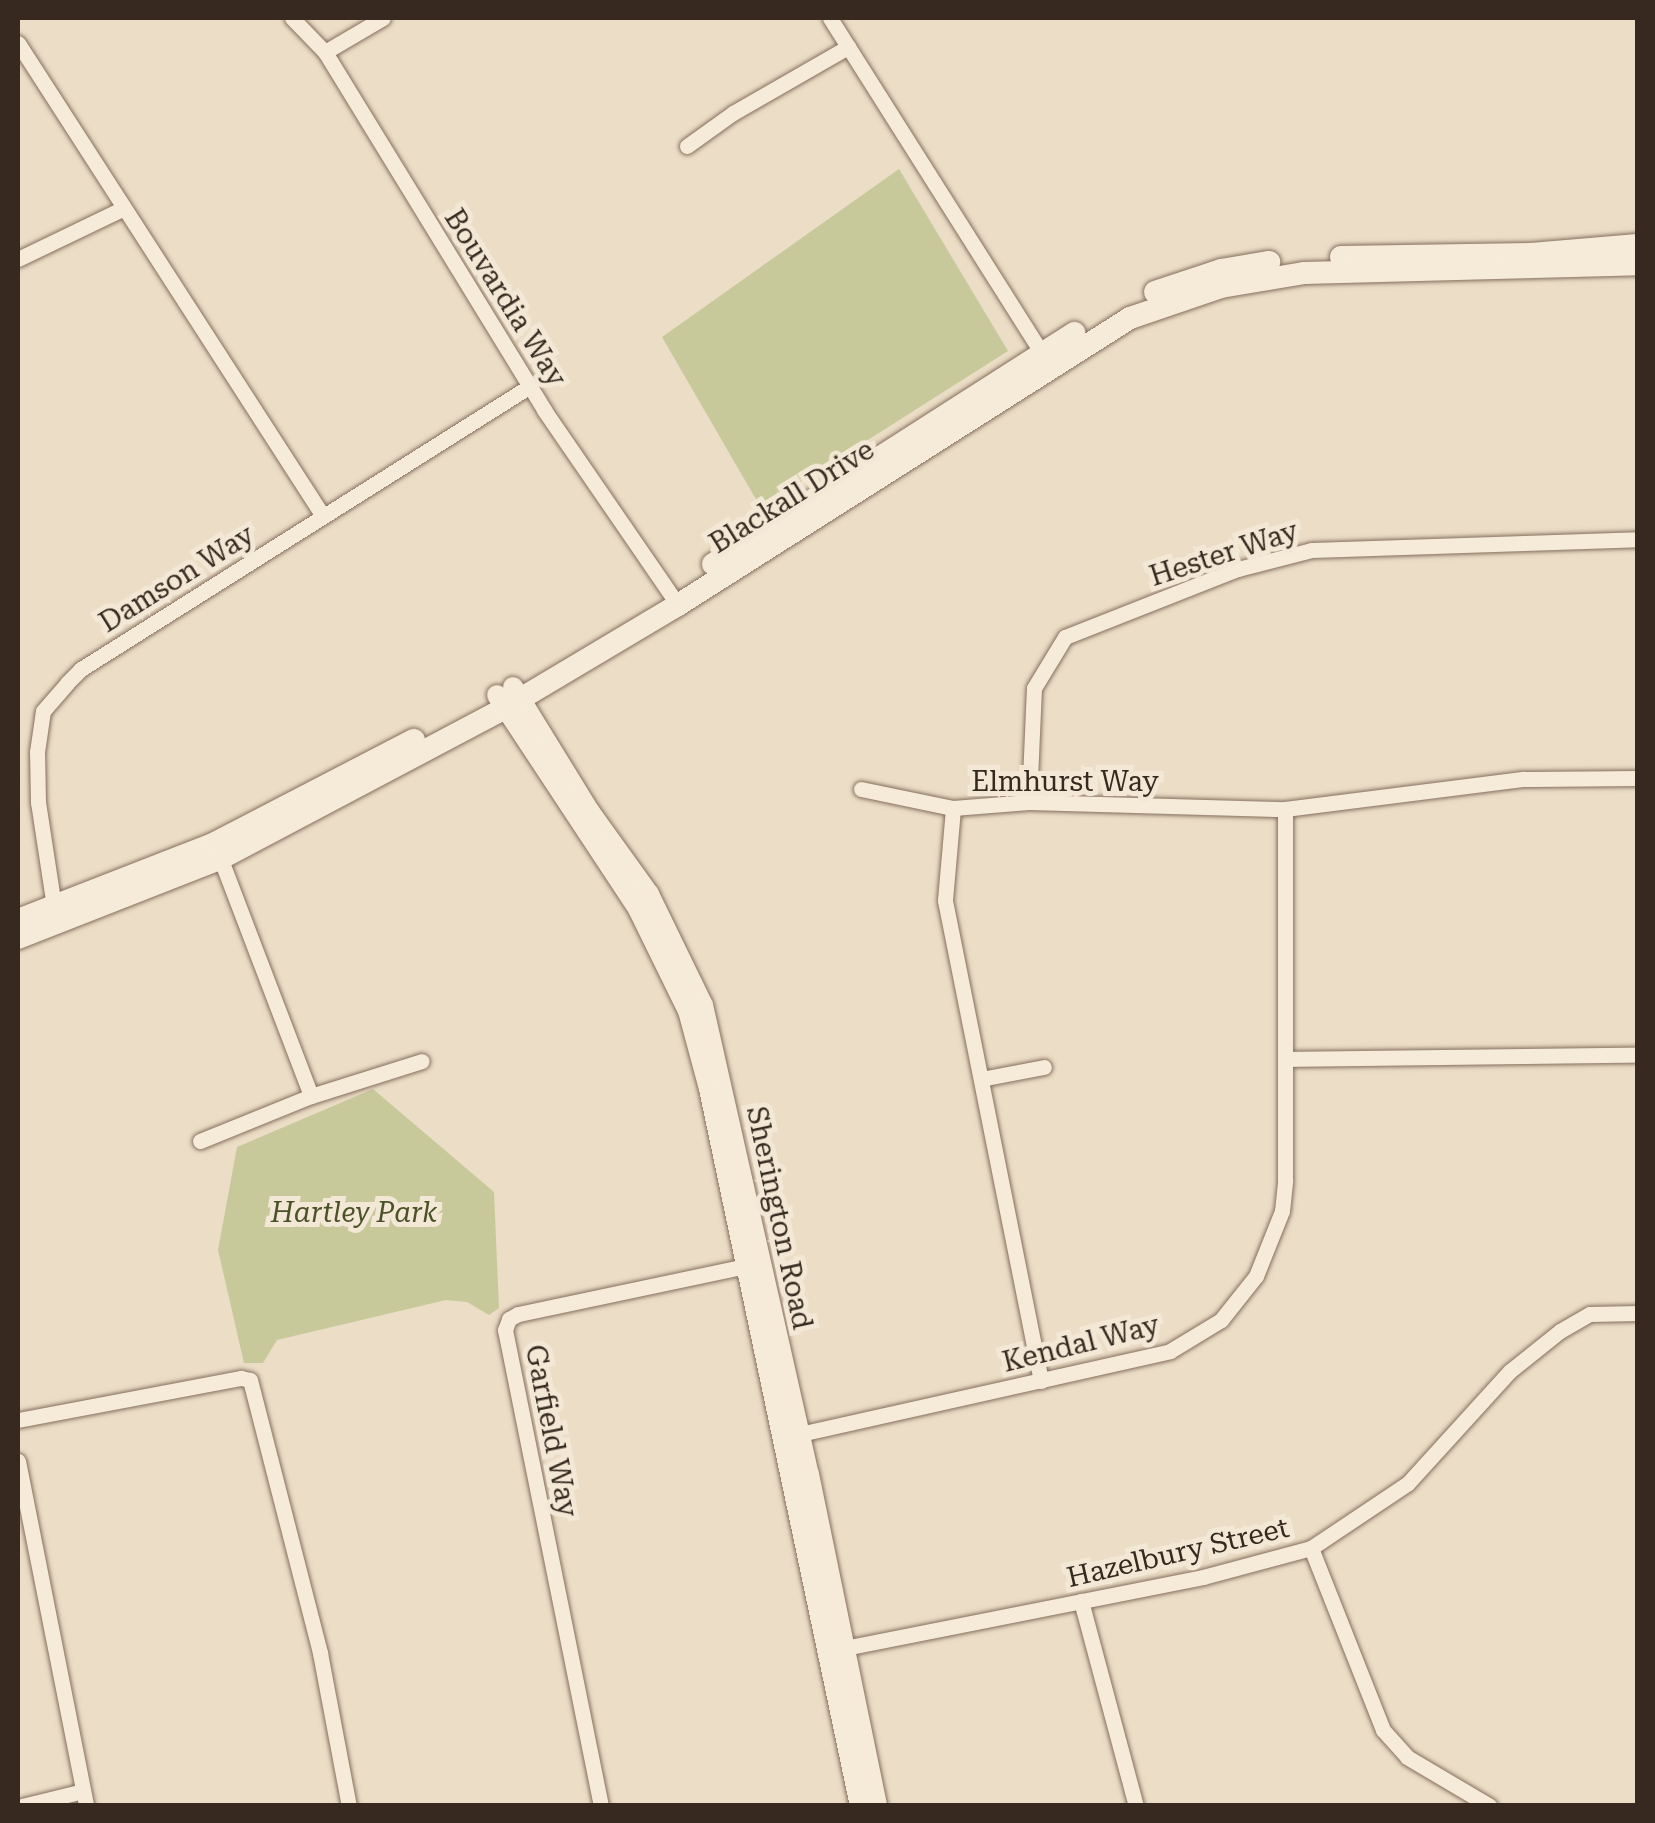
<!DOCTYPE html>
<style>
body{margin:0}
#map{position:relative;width:1655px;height:1823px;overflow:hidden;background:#ebddc6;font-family:"Roboto Serif",serif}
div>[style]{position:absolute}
.green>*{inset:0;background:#c8c99b}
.roads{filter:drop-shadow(0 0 2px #856f5d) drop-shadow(0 0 2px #856f5d)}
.minor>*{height:15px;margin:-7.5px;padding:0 7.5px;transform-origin:7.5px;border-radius:7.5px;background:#f6ebd9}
.tertiary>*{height:20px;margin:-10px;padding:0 10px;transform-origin:10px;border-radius:10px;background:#f6ebd9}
.secondary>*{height:22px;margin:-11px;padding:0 11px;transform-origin:11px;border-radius:11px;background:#f6ebd9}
span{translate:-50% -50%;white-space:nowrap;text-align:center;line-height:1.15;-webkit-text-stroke:10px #f3e8d5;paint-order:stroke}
.street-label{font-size:28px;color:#372920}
.park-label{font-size:28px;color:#4b5128;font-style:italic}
.frame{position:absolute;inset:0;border:20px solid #372920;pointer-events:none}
</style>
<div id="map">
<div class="green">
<i style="clip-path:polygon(899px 169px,1008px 351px,761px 508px,662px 337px)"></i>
<i style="clip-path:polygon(373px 1089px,494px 1192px,499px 1308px,489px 1315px,467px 1302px,446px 1300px,277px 1340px,263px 1363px,244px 1363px,218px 1250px,237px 1147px)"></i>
</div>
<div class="roads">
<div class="minor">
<i style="left:292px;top:18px;width:47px;rotate:45.9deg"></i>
<i style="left:325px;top:52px;width:420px;rotate:58.5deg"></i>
<i style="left:544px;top:410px;width:237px;rotate:55.5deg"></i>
<i style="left:830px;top:18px;width:406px;rotate:57.7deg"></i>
<i style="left:18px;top:43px;width:563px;rotate:57.19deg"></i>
<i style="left:325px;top:52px;width:67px;rotate:-30.4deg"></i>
<i style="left:687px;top:146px;width:57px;rotate:-35.7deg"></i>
<i style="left:733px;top:113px;width:133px;rotate:-29.9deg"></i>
<i style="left:18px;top:259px;width:115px;rotate:-25.7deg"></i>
<i style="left:861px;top:789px;width:94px;rotate:11.7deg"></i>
<i style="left:1029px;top:802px;width:114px;rotate:-87.5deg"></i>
<i style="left:1034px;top:688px;width:60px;rotate:-58.7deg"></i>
<i style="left:1065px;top:637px;width:186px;rotate:-21.5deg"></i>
<i style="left:1238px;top:569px;width:76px;rotate:-14.4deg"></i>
<i style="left:1312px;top:550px;width:326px;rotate:-1.9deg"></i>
<i style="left:218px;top:852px;width:261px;rotate:69.1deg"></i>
<i style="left:55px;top:913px;width:112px;rotate:-98.7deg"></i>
<i style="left:38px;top:802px;width:50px;rotate:-91.1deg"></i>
<i style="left:37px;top:752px;width:41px;rotate:-81.7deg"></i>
<i style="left:43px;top:711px;width:37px;rotate:-49deg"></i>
<i style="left:67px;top:683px;width:20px;rotate:-45deg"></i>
<i style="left:81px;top:669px;width:531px;rotate:-32.22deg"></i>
<i style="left:1287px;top:1059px;width:351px;rotate:-0.7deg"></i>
<i style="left:981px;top:1079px;width:64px;rotate:-10.8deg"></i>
<i style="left:200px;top:1141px;width:120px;rotate:-22.1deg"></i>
<i style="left:311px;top:1096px;width:116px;rotate:-17.5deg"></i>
<i style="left:1041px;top:1381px;width:490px;rotate:-101.3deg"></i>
<i style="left:945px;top:900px;width:92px;rotate:-85deg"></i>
<i style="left:953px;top:808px;width:76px;rotate:-4.5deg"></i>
<i style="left:1029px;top:802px;width:256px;rotate:1.6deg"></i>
<i style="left:1285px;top:809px;width:241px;rotate:-7.2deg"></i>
<i style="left:1524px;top:779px;width:114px;rotate:-0.5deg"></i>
<i style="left:18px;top:1420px;width:227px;rotate:-10.7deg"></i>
<i style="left:241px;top:1378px;width:9px;rotate:13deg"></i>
<i style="left:250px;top:1380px;width:282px;rotate:75.6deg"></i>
<i style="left:320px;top:1653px;width:156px;rotate:79.3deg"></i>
<i style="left:791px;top:1436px;width:388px;rotate:-12.6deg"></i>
<i style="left:1170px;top:1351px;width:60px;rotate:-31.3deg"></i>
<i style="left:1221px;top:1320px;width:56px;rotate:-51.5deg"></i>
<i style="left:1256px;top:1276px;width:70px;rotate:-68.2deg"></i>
<i style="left:1282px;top:1211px;width:31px;rotate:-84deg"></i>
<i style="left:1285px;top:1180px;width:371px;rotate:-90deg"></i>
<i style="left:18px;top:1461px;width:352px;rotate:78.8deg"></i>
<i style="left:1311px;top:1548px;width:196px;rotate:68.4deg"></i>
<i style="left:1383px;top:1730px;width:36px;rotate:48deg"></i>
<i style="left:1407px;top:1757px;width:96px;rotate:30.6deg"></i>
<i style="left:1081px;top:1601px;width:212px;rotate:75deg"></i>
<i style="left:835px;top:1650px;width:375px;rotate:-11.2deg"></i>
<i style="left:1203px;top:1577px;width:112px;rotate:-15deg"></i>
<i style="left:1311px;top:1548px;width:117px;rotate:-33.8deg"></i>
<i style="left:1408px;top:1483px;width:151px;rotate:-47.7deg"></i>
<i style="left:1510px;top:1371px;width:64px;rotate:-38.7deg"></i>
<i style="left:1560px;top:1331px;width:34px;rotate:-30deg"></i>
<i style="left:1590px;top:1314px;width:48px;rotate:-1.2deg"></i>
<i style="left:22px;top:1806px;width:63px;rotate:-13.8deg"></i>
<i style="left:601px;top:1806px;width:486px;rotate:-101.4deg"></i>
<i style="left:505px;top:1330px;width:12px;rotate:-70deg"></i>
<i style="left:509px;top:1319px;width:10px;rotate:-29deg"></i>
<i style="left:518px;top:1314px;width:243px;rotate:-11.9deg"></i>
</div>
<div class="tertiary">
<i style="left:513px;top:687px;width:147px;rotate:58.4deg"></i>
<i style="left:590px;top:812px;width:101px;rotate:54.3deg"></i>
<i style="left:649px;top:894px;width:123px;rotate:64.1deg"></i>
<i style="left:703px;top:1005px;width:481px;rotate:77.3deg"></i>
<i style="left:809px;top:1474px;width:339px;rotate:78.4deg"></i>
<i style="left:497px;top:695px;width:256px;rotate:56.6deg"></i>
<i style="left:638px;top:909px;width:114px;rotate:63.9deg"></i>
<i style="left:688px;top:1011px;width:81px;rotate:74.9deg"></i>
<i style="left:709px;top:1089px;width:733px;rotate:78.11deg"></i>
</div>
<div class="secondary">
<i style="left:1341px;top:257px;width:190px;rotate:-0.9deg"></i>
<i style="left:1531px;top:254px;width:107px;rotate:-4.8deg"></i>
<i style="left:1155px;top:292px;width:70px;rotate:-18.4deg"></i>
<i style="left:1221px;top:270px;width:49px;rotate:-9.5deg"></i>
<i style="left:713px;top:564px;width:429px;rotate:-32.6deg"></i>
<i style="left:18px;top:920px;width:212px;rotate:-21.3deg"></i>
<i style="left:215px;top:843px;width:224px;rotate:-27.4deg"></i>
<i style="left:18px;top:938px;width:217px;rotate:-21.4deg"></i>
<i style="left:220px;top:859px;width:323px;rotate:-27.9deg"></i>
<i style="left:505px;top:708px;width:201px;rotate:-30.8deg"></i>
<i style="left:678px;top:605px;width:535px;rotate:-32.41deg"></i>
<i style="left:1130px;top:318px;width:96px;rotate:-18.8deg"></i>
<i style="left:1221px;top:287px;width:85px;rotate:-9.5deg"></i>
<i style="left:1305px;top:273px;width:333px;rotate:-1.5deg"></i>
</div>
</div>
<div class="street-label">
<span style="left:505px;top:298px;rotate:58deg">Bouvardia Way</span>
<span style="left:792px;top:497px;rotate:-32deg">Blackall Drive</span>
<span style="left:1224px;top:554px;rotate:-18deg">Hester Way</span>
<span style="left:177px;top:579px;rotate:-32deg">Damson Way</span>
<span style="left:1065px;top:782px">Elmhurst Way</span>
<span style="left:779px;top:1218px;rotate:78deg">Sherington Road</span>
<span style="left:1081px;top:1344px;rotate:-14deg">Kendal Way</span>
<span style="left:551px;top:1431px;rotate:79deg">Garfield Way</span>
<span style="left:1178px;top:1553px;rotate:-13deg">Hazelbury Street</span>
</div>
<div class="park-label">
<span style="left:354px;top:1213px">Hartley Park</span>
</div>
<div class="frame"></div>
</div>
